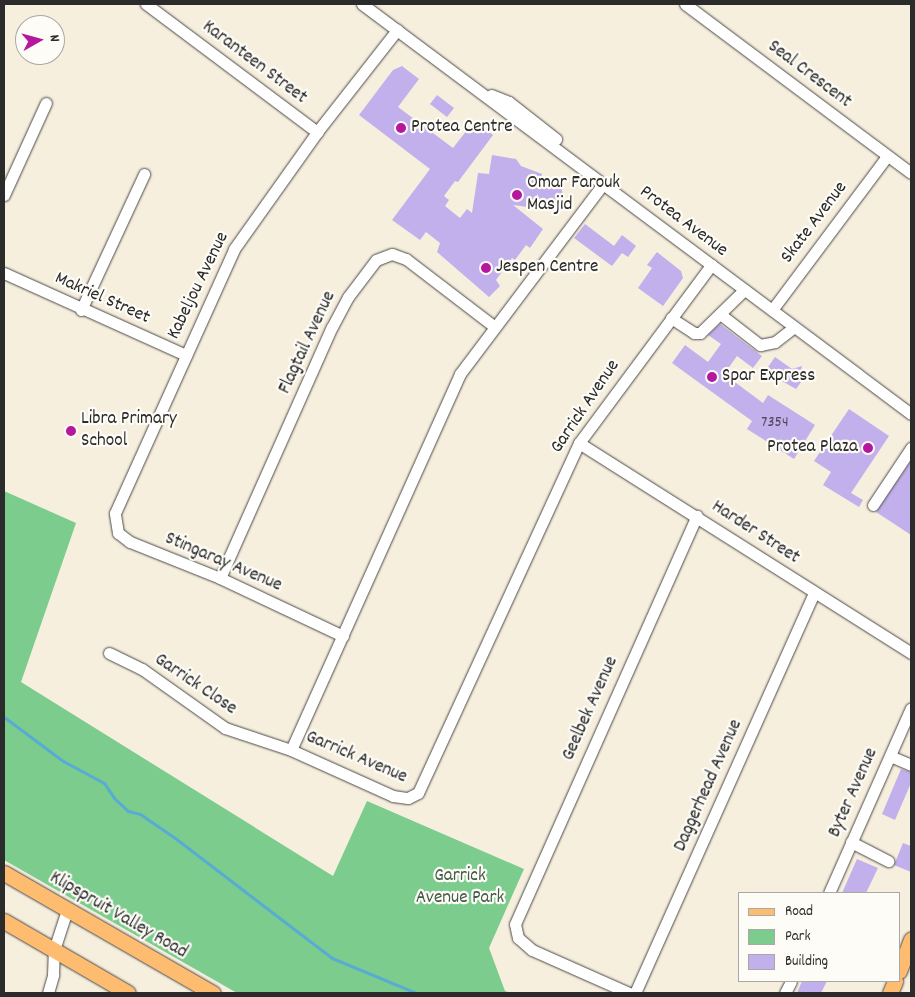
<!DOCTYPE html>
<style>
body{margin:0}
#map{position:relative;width:915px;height:997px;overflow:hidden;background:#f7efde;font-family:Dekko,sans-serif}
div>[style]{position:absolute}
.green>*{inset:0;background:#7bcc8d}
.stream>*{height:3px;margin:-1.5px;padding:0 1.5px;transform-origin:1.5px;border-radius:1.5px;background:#58acd4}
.building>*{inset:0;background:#c1b0eb}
.roads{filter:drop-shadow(0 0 1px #4a4846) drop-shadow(0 0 1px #4a4846)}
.minor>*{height:11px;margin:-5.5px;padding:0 5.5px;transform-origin:5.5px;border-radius:5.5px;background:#fff}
.major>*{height:15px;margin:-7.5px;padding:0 7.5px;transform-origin:7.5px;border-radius:7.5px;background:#fdbc6f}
.dots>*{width:14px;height:14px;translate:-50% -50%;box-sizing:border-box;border:2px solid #fdfcf7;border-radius:50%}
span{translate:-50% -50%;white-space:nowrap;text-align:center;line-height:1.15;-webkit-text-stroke:4.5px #fdfcf7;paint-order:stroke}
.number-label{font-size:16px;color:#504c5b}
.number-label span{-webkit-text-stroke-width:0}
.street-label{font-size:19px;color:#2b2b2b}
.poi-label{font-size:19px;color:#2b2b2b}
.left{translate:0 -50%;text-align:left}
.right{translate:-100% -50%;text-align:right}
.park-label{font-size:19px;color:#435b48}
.frame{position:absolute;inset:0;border:5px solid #2b2b2b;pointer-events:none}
.legend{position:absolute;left:738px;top:892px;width:162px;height:90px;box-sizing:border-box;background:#fdfcf7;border:1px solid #a9a8a5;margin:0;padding:6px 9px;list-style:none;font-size:15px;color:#2b2b2b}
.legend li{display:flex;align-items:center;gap:10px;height:25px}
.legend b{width:25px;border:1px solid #a9a8a5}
.north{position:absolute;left:15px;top:15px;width:50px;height:50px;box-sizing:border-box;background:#fdfcf7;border:1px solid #a9a8a5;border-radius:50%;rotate:83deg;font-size:14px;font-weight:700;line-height:20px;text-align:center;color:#2b2b2b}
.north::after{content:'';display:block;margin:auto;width:18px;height:22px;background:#b5179e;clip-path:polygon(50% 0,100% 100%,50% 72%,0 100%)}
</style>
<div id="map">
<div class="green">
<i style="clip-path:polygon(4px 491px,76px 523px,21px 682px,333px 876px,367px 801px,524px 869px,489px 948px,505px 991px,511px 993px,237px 993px,4px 860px)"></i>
</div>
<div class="stream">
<i style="left:4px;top:717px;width:74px;rotate:36.7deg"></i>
<i style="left:63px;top:761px;width:47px;rotate:28.2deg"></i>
<i style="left:104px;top:783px;width:18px;rotate:56deg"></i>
<i style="left:114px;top:798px;width:19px;rotate:43deg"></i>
<i style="left:128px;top:811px;width:12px;rotate:14deg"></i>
<i style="left:140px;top:814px;width:42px;rotate:34.4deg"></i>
<i style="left:175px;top:838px;width:198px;rotate:37.4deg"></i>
<i style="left:332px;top:958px;width:91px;rotate:22.6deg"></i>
</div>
<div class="building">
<i style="clip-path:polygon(402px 66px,419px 79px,398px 107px,453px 148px,474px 121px,493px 135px,458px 182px,455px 181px,444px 196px,449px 200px,445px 206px,460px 218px,467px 209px,472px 213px,478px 173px,489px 174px,492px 155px,516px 159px,521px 166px,542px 174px,541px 184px,561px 186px,564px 201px,557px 211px,513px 205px,543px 229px,530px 248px,526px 245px,515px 260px,512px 258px,496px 280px,500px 286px,489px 297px,437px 252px,440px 243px,426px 232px,420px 240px,392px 220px,430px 169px,359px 115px,393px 70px)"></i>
<i style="clip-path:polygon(437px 95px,454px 108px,447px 117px,430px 104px)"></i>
<i style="clip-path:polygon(585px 224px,614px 246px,622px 235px,636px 246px,628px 257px,622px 253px,612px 266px,574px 238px)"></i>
<i style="clip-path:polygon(657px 252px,681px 271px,683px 278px,663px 306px,638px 288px,652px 268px,647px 265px)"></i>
<i style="clip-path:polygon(720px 324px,762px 356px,753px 368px,737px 356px,724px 374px,763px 403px,768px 395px,815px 425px,794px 459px,747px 429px,752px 421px,672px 363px,685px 345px,708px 362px,721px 344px,708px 335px)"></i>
<i style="clip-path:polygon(775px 357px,792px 369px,802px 366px,800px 376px,804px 378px,796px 389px,780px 380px,782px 377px,768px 367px)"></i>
<i style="clip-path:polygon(849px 409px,889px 436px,851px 493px,863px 500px,859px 507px,823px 485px,831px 472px,814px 461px)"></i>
<i style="clip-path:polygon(911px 461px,911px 535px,876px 512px)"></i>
<i style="clip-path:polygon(901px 769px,911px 772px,911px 783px,895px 820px,882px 814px)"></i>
<i style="clip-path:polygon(903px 843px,911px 846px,911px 872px,894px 865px)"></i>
<i style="clip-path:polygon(857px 859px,878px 868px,866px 893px,842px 893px)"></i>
<i style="clip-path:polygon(802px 981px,827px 981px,821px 993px,797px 993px)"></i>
</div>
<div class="roads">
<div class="minor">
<i style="left:146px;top:4px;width:214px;rotate:36.8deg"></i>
<i style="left:362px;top:4px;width:685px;rotate:36.75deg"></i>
<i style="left:685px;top:4px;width:282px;rotate:36.8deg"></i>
<i style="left:491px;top:95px;width:19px;rotate:21deg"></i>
<i style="left:509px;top:102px;width:60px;rotate:38.2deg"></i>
<i style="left:603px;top:184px;width:238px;rotate:127deg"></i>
<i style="left:460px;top:374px;width:412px;rotate:114.2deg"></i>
<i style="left:291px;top:750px;width:112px;rotate:24.3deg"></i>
<i style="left:393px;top:796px;width:15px;rotate:8deg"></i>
<i style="left:408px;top:798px;width:11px;rotate:-27deg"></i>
<i style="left:418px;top:793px;width:385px;rotate:-65.3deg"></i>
<i style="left:579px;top:443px;width:222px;rotate:-53.4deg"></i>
<i style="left:4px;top:195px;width:101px;rotate:-65.5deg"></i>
<i style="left:4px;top:273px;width:200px;rotate:24.3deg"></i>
<i style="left:81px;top:310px;width:150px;rotate:-65.1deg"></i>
<i style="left:772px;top:310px;width:192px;rotate:-53.2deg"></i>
<i style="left:720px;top:314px;width:51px;rotate:37.8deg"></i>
<i style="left:760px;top:345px;width:15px;rotate:-11deg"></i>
<i style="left:775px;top:342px;width:24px;rotate:-38deg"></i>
<i style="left:671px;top:318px;width:27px;rotate:33deg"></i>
<i style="left:694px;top:333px;width:6px"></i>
<i style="left:700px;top:333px;width:62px;rotate:-44.3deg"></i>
<i style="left:579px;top:443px;width:393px;rotate:32.3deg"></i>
<i style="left:873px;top:505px;width:69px;rotate:-56.3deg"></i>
<i style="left:220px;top:578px;width:275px;rotate:-66deg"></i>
<i style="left:332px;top:327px;width:34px;rotate:-62deg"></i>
<i style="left:348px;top:297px;width:46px;rotate:-52.9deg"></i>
<i style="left:376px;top:260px;width:17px;rotate:-21deg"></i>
<i style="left:392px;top:254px;width:15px;rotate:20deg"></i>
<i style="left:406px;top:259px;width:112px;rotate:37.4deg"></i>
<i style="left:343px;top:636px;width:136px;rotate:-154.8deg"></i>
<i style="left:220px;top:578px;width:97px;rotate:-158.2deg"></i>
<i style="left:130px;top:542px;width:15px;rotate:-143deg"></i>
<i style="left:118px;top:533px;width:20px;rotate:-99deg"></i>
<i style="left:115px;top:513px;width:290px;rotate:-65.7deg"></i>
<i style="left:234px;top:249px;width:143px;rotate:-54.6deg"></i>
<i style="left:317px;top:132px;width:130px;rotate:-51.9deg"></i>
<i style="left:109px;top:653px;width:37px;rotate:26deg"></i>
<i style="left:142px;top:669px;width:102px;rotate:35.4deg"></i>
<i style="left:225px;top:728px;width:70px;rotate:18.4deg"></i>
<i style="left:890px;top:756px;width:23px;rotate:23deg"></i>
<i style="left:851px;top:842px;width:42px;rotate:27.2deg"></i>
<i style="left:829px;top:893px;width:202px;rotate:-66.1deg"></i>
<i style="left:48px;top:993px;width:19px;rotate:-74deg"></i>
<i style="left:53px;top:975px;width:25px;rotate:-88deg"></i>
<i style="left:54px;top:950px;width:42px;rotate:-72deg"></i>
<i style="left:629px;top:993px;width:106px;rotate:-156.1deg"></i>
<i style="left:532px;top:950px;width:18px;rotate:-139deg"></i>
<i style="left:518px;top:938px;width:14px;rotate:-102deg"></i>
<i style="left:515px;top:924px;width:447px;rotate:-66deg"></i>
<i style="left:635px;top:993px;width:439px;rotate:-65.9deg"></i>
<i style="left:785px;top:993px;width:13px;rotate:-63deg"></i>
</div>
<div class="major">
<i style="left:4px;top:873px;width:241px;rotate:29.9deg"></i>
<i style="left:4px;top:921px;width:143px;rotate:30.1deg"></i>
<i style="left:899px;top:971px;width:34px;rotate:-69deg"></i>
<i style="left:890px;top:993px;width:13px;rotate:-67deg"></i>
</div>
</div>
<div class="dots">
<i style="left:401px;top:128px;background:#b5179e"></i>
<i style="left:517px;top:195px;background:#b5179e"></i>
<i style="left:486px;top:268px;background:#b5179e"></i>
<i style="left:712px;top:377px;background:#b5179e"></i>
<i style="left:71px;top:431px;background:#b5179e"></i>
<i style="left:868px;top:448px;background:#b5179e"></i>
</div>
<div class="number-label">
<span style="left:775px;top:423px">7354</span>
</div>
<div class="street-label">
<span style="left:254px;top:63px;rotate:37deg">Karanteen Street</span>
<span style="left:809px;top:75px;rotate:37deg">Seal Crescent</span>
<span style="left:683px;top:222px;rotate:37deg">Protea Avenue</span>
<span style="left:815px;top:223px;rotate:-53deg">Skate Avenue</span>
<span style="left:199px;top:286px;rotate:-64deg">Kabeljou Avenue</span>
<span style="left:102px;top:299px;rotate:24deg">Makriel Street</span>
<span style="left:308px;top:343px;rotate:-65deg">Flagtail Avenue</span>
<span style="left:586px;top:407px;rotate:-56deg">Garrick Avenue</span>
<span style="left:755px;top:533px;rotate:33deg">Harder Street</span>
<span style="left:223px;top:563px;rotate:23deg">Stingaray Avenue</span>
<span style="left:195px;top:685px;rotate:34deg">Garrick Close</span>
<span style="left:591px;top:709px;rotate:-66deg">Geelbek Avenue</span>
<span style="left:356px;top:758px;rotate:23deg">Garrick Avenue</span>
<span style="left:709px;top:786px;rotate:-66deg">Daggerhead Avenue</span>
<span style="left:854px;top:793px;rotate:-66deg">Byter Avenue</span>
<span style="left:118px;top:916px;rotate:30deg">Klipspruit Valley Road</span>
</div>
<div class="poi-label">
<span class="left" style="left:411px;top:128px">Protea Centre</span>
<span class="left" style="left:527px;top:195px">Omar Farouk<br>Masjid</span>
<span class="left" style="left:496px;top:268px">Jespen Centre</span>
<span class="left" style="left:722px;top:377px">Spar Express</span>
<span class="left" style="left:81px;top:431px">Libra Primary<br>School</span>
<span class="right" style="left:858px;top:448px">Protea Plaza</span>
</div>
<div class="park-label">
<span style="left:460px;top:888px">Garrick<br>Avenue Park</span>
</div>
<div class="frame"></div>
<ul class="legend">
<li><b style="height:6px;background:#fdbc6f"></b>Road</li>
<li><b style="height:14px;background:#7bcc8d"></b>Park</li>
<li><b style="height:14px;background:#c1b0eb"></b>Building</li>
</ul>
<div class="north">N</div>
</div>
